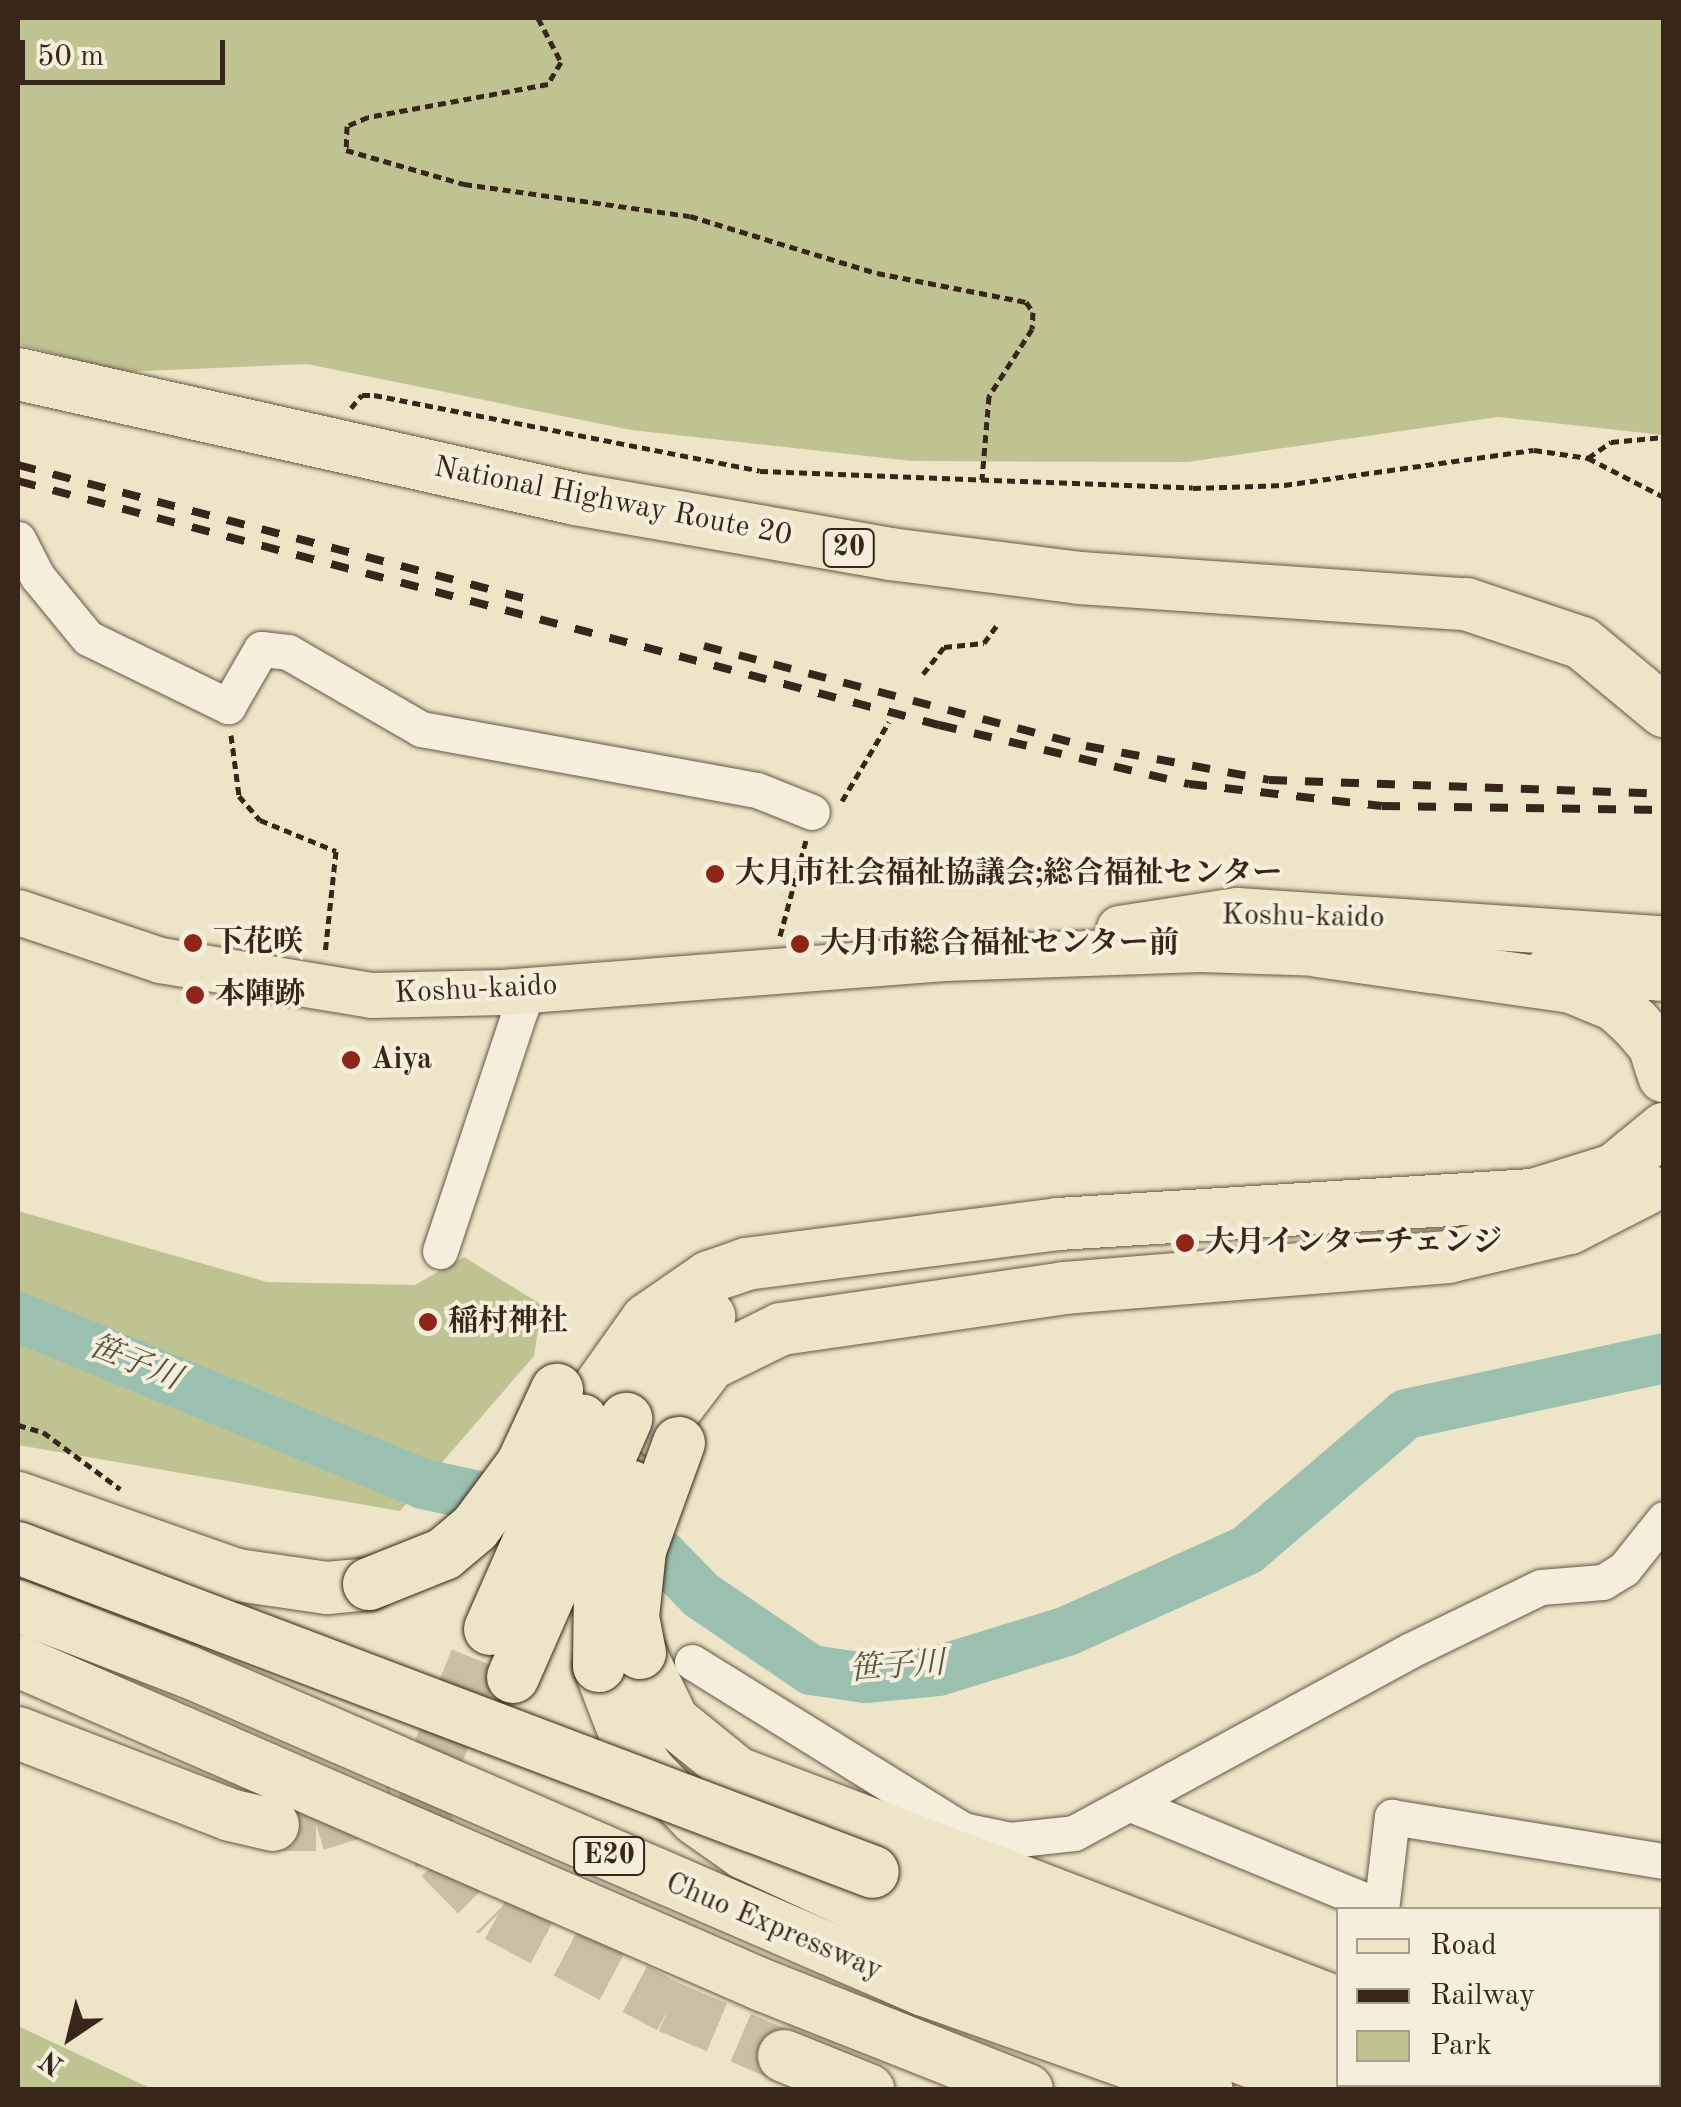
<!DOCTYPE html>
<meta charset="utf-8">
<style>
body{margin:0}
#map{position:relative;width:1681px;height:2107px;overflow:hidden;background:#eee5c8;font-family:"Old Standard TT","Noto Serif JP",serif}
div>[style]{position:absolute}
.green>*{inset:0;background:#bfc392}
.river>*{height:50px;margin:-25px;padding:0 25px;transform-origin:25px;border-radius:25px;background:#9bc0af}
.highway-tunnel>*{height:52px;margin-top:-26px;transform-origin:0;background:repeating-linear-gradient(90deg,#cabfa5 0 52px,transparent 0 78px)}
.path>*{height:5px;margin-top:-2.5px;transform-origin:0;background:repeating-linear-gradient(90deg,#38261b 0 8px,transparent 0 13px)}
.roads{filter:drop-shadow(0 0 2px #665646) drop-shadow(0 0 2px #665646)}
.minor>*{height:35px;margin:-17.5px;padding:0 17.5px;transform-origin:17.5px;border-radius:17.5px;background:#f4eedb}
.major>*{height:45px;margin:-22.5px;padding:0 22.5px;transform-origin:22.5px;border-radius:22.5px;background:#eee5c8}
.highway>*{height:52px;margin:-26px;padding:0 26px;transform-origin:26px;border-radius:26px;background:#eee5c8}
.rail>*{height:8px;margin-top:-4px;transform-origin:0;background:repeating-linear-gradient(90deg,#38261b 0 18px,transparent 0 36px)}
.bridges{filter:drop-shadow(0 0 2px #38261b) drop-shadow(0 0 2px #38261b)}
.highway-bridge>*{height:52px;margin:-26px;padding:0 26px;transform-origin:26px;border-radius:26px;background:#eee5c8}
.dots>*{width:28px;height:28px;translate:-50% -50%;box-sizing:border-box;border:5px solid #f4eedb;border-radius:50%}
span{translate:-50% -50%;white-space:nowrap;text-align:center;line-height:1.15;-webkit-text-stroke:8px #f4eedb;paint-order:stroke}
.shield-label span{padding:2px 8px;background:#f4eedb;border:2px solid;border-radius:8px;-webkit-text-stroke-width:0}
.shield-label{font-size:28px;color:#38261b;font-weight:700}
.street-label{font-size:30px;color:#38261b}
.poi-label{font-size:30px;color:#38261b;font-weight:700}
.left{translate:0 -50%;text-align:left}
.water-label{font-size:32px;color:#565447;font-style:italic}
.frame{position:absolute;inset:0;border:20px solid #38261b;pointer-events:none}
.legend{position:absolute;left:1336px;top:1907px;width:325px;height:180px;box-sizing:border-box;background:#f4eedb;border:2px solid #a99e8e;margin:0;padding:12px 18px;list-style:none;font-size:30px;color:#38261b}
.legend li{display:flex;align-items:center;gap:20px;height:50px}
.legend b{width:50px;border:2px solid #a99e8e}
.north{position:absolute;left:20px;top:1987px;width:100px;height:100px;-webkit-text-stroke:8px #f4eedb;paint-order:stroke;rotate:215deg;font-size:28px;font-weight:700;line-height:40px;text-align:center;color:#38261b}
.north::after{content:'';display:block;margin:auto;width:35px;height:45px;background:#38261b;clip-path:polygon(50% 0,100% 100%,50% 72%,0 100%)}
.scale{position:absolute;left:20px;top:40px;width:205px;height:45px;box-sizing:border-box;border:5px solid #38261b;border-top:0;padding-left:12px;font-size:30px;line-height:35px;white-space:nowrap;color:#38261b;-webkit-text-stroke:8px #f4eedb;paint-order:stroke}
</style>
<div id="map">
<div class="green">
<i style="clip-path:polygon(18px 18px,1663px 18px,1663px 435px,1498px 417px,1188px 462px,912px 461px,631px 430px,307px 364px,122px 372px,18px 344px)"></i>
<i style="clip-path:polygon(18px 1211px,267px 1282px,415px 1285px,464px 1257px,542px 1305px,534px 1356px,400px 1511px,18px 1445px)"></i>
<i style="clip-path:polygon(18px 2026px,150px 2088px,152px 2089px,18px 2089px)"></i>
</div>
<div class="river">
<i style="left:18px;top:1317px;width:438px;rotate:22.4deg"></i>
<i style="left:423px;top:1484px;width:114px;rotate:12.2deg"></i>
<i style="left:607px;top:1526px;width:62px;rotate:27.8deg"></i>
<i style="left:662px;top:1555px;width:56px;rotate:45.7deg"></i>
<i style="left:701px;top:1595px;width:133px;rotate:34.3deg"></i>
<i style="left:811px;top:1670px;width:55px;rotate:8.4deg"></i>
<i style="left:865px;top:1678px;width:73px;rotate:-5.5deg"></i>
<i style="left:938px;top:1671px;width:135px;rotate:-17.2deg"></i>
<i style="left:1067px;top:1631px;width:197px;rotate:-24.2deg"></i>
<i style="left:1247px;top:1550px;width:209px;rotate:-40.5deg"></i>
<i style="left:1406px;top:1414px;width:264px;rotate:-12.2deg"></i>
</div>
<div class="highway-tunnel">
<i style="left:476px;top:1659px;width:136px;rotate:112deg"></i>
<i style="left:425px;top:1785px;width:36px;rotate:88deg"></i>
<i style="left:426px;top:1821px;width:40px;rotate:69deg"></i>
<i style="left:440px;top:1858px;width:81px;rotate:45.5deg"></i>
<i style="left:497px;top:1916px;width:195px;rotate:27.9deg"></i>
<i style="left:669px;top:2007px;width:125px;rotate:23.1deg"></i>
<i style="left:273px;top:1825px;width:43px"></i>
<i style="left:316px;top:1825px;width:81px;rotate:-17.3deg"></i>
</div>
<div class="path">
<i style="left:538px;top:18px;width:50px;rotate:62.4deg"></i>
<i style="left:561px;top:62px;width:26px;rotate:121deg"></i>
<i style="left:548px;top:84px;width:183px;rotate:169.6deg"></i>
<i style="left:368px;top:117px;width:23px;rotate:157deg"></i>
<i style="left:347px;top:126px;width:24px;rotate:92deg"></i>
<i style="left:346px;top:150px;width:123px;rotate:16.1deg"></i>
<i style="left:464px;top:184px;width:228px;rotate:8.1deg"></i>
<i style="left:690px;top:216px;width:195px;rotate:17deg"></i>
<i style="left:877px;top:273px;width:152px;rotate:11deg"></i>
<i style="left:1026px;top:302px;width:12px;rotate:55deg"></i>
<i style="left:1033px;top:312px;width:17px;rotate:93deg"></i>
<i style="left:1032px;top:329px;width:80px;rotate:122.7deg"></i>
<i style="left:989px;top:396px;width:84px;rotate:94.8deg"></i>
<i style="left:351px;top:408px;width:17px;rotate:-50deg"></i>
<i style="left:362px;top:395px;width:12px"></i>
<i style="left:374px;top:395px;width:393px;rotate:11.1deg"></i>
<i style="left:760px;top:471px;width:433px;rotate:2.2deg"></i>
<i style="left:1193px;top:488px;width:91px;rotate:-1.9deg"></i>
<i style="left:1284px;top:485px;width:252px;rotate:-8deg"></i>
<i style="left:1534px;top:450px;width:55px;rotate:8.4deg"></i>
<i style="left:1588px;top:458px;width:85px;rotate:27.2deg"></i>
<i style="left:1588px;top:458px;width:28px;rotate:-35deg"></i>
<i style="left:1611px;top:442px;width:53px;rotate:-5.4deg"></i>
<i style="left:923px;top:674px;width:34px;rotate:-52deg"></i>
<i style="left:944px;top:647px;width:40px;rotate:-5.7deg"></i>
<i style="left:984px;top:643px;width:24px;rotate:-54deg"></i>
<i style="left:231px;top:735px;width:62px;rotate:82.5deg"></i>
<i style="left:239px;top:796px;width:32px;rotate:49deg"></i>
<i style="left:260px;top:820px;width:82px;rotate:22.2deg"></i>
<i style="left:336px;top:851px;width:104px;rotate:96.1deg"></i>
<i style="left:842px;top:801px;width:92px;rotate:-59.3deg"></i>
<i style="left:780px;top:936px;width:99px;rotate:-74.8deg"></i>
<i style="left:18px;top:1425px;width:26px;rotate:16deg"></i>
<i style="left:43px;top:1432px;width:96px;rotate:36.5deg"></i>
</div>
<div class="roads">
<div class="minor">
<i style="left:18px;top:539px;width:42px;rotate:62.8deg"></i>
<i style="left:37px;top:576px;width:80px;rotate:50.6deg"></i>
<i style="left:88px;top:638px;width:156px;rotate:25.9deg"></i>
<i style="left:228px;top:706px;width:66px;rotate:-59.9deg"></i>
<i style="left:261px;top:649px;width:27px;rotate:6deg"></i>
<i style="left:288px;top:652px;width:154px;rotate:30.1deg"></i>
<i style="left:421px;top:729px;width:341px;rotate:10.3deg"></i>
<i style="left:757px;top:790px;width:59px;rotate:21.8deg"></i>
<i style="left:440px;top:1251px;width:256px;rotate:-71.6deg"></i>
<i style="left:521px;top:1008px;width:18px;rotate:-90deg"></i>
<i style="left:692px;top:1662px;width:319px;rotate:31.8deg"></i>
<i style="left:963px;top:1830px;width:48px;rotate:12deg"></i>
<i style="left:1010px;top:1840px;width:64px;rotate:-6.2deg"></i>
<i style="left:1074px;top:1833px;width:383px;rotate:-28.5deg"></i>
<i style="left:1411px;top:1650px;width:144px;rotate:-25.9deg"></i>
<i style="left:1541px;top:1587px;width:62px;rotate:-4.6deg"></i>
<i style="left:1603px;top:1582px;width:25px;rotate:-32deg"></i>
<i style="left:1624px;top:1569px;width:64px;rotate:-51.3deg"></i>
<i style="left:1131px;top:1804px;width:267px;rotate:22.4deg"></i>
<i style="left:1381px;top:1910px;width:94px;rotate:-83.3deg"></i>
<i style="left:1392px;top:1817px;width:276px;rotate:9.2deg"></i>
</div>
<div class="major">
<i style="left:18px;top:912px;width:150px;rotate:18.7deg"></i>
<i style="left:160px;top:960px;width:215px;rotate:9.4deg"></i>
<i style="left:372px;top:995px;width:130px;rotate:-1.3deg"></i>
<i style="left:502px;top:992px;width:443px;rotate:-4.4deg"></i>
<i style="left:944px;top:958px;width:256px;rotate:-2deg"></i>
<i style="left:1200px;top:949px;width:153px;rotate:1.9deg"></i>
<i style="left:1119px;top:928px;width:119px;rotate:-8.7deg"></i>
<i style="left:1237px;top:910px;width:428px;rotate:3.8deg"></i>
<i style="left:1547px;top:969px;width:117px;rotate:4.4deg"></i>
</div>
<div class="highway">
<i style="left:18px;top:374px;width:572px;rotate:12.63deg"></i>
<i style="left:576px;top:499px;width:319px;rotate:9.9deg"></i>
<i style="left:890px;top:554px;width:192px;rotate:7.2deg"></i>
<i style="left:1080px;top:578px;width:387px;rotate:3.9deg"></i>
<i style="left:1466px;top:604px;width:122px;rotate:18.6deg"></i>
<i style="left:1582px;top:643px;width:107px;rotate:39.7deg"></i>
<i style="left:1318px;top:951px;width:256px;rotate:8.1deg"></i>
<i style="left:1571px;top:987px;width:48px;rotate:22.2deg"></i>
<i style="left:1615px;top:1005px;width:27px;rotate:42deg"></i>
<i style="left:1635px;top:1023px;width:29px;rotate:49deg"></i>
<i style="left:1654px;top:1045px;width:33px;rotate:72deg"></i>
<i style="left:590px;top:1400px;width:98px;rotate:-54.5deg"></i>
<i style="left:647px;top:1320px;width:75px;rotate:-34.7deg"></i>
<i style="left:709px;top:1277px;width:39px;rotate:-19deg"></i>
<i style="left:746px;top:1264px;width:315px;rotate:-7.3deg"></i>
<i style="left:1058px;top:1224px;width:476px;rotate:-3.5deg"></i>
<i style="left:1533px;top:1195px;width:85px;rotate:-17.2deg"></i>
<i style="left:1614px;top:1170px;width:65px;rotate:-39.4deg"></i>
<i style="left:626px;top:1419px;width:62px;rotate:-60.9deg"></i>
<i style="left:656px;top:1365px;width:72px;rotate:-42.2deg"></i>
<i style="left:658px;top:1432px;width:86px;rotate:-52.6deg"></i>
<i style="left:710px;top:1364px;width:79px;rotate:-26.2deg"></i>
<i style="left:781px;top:1329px;width:286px;rotate:-8.2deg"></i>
<i style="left:1064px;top:1288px;width:385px;rotate:-4.6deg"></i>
<i style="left:1448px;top:1257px;width:125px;rotate:-13.4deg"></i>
<i style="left:1570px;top:1228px;width:85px;rotate:-27.2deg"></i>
<i style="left:18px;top:1498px;width:232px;rotate:19.4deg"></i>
<i style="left:237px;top:1575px;width:91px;rotate:8.2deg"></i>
<i style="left:327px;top:1588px;width:42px;rotate:-5.4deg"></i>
<i style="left:18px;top:1606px;width:183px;rotate:21.1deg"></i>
<i style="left:189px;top:1672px;width:801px;rotate:23.4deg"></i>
<i style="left:924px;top:1990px;width:300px;rotate:19.5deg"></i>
<i style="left:640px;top:1653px;width:76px;rotate:64.1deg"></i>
<i style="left:673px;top:1721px;width:82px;rotate:39.1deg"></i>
<i style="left:737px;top:1773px;width:644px;rotate:20.94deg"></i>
<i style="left:18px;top:1661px;width:811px;rotate:23.53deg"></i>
<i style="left:762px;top:1985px;width:285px;rotate:21.6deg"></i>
<i style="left:599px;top:1666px;width:78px;rotate:69deg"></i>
<i style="left:627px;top:1739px;width:40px;rotate:55.1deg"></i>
<i style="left:650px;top:1772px;width:66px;rotate:45.6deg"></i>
<i style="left:696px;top:1819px;width:59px;rotate:35.3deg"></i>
<i style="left:744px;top:1853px;width:283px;rotate:24.8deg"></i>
<i style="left:1001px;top:1972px;width:350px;rotate:19.7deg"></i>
<i style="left:18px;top:1733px;width:227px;rotate:21.1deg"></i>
<i style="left:230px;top:1815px;width:44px;rotate:13.1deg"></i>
<i style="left:873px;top:1872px;width:366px;rotate:20.8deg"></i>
<i style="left:1215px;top:2002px;width:129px;rotate:17.6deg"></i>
<i style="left:784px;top:2056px;width:91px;rotate:22deg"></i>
<i style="left:1504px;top:2084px;width:24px;rotate:15deg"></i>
<i style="left:1603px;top:2084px;width:21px;rotate:17deg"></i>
</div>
</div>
<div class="rail">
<i style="left:18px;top:465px;width:529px;rotate:14.77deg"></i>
<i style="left:18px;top:481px;width:953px;rotate:14.84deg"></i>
<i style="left:939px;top:725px;width:257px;rotate:13.3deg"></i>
<i style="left:1189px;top:784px;width:194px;rotate:6.5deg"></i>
<i style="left:1382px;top:806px;width:282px;rotate:0.8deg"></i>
<i style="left:704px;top:646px;width:395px;rotate:14.7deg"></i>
<i style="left:1086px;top:746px;width:186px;rotate:10.5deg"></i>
<i style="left:1269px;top:780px;width:395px;rotate:2deg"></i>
</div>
<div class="bridges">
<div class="highway-bridge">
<i style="left:18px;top:1548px;width:914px;rotate:20.75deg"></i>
<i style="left:369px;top:1584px;width:81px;rotate:-21.8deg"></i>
<i style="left:444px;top:1554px;width:40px;rotate:-40deg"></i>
<i style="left:475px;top:1528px;width:79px;rotate:-53.3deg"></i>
<i style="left:522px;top:1465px;width:83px;rotate:-65deg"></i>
<i style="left:490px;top:1629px;width:228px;rotate:-66.2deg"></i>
<i style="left:640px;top:1653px;width:37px;rotate:-101deg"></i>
<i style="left:633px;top:1617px;width:67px;rotate:-84deg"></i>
<i style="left:640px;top:1550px;width:114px;rotate:-70deg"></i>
<i style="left:599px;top:1666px;width:78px;rotate:-89.3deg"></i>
<i style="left:600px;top:1588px;width:106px;rotate:-72.9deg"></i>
<i style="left:513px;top:1677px;width:282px;rotate:-66.3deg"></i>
</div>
</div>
<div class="dots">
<i style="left:715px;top:874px;background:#8f2418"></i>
<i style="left:193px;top:943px;background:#8f2418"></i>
<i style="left:800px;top:944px;background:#8f2418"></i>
<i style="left:195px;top:995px;background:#8f2418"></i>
<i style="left:351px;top:1060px;background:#8f2418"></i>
<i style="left:1185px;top:1243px;background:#8f2418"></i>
<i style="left:428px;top:1322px;background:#8f2418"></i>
</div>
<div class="shield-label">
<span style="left:849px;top:548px">20</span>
<span style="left:609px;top:1856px">E20</span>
</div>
<div class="street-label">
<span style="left:613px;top:502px;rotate:11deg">National Highway Route 20</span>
<span style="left:1303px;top:917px;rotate:1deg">Koshu-kaido</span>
<span style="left:476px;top:990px;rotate:-3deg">Koshu-kaido</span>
<span style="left:774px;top:1927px;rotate:23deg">Chuo Expressway</span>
</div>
<div class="poi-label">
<span class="left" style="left:735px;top:874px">大月市社会福祉協議会;総合福祉センター</span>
<span class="left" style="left:213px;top:943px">下花咲</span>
<span class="left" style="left:820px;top:944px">大月市総合福祉センター前</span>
<span class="left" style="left:215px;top:995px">本陣跡</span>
<span class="left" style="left:371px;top:1060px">Aiya</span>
<span class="left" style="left:1205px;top:1243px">大月インターチェンジ</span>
<span class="left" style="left:448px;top:1322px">稲村神社</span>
</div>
<div class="water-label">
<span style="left:134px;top:1364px;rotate:22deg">笹子川</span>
<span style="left:897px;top:1668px;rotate:-4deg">笹子川</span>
</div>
<div class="frame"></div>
<ul class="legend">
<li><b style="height:12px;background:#eee5c8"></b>Road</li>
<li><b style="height:12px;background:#38261b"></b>Railway</li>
<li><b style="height:28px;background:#bfc392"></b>Park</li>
</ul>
<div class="north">N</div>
<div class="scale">50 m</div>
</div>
